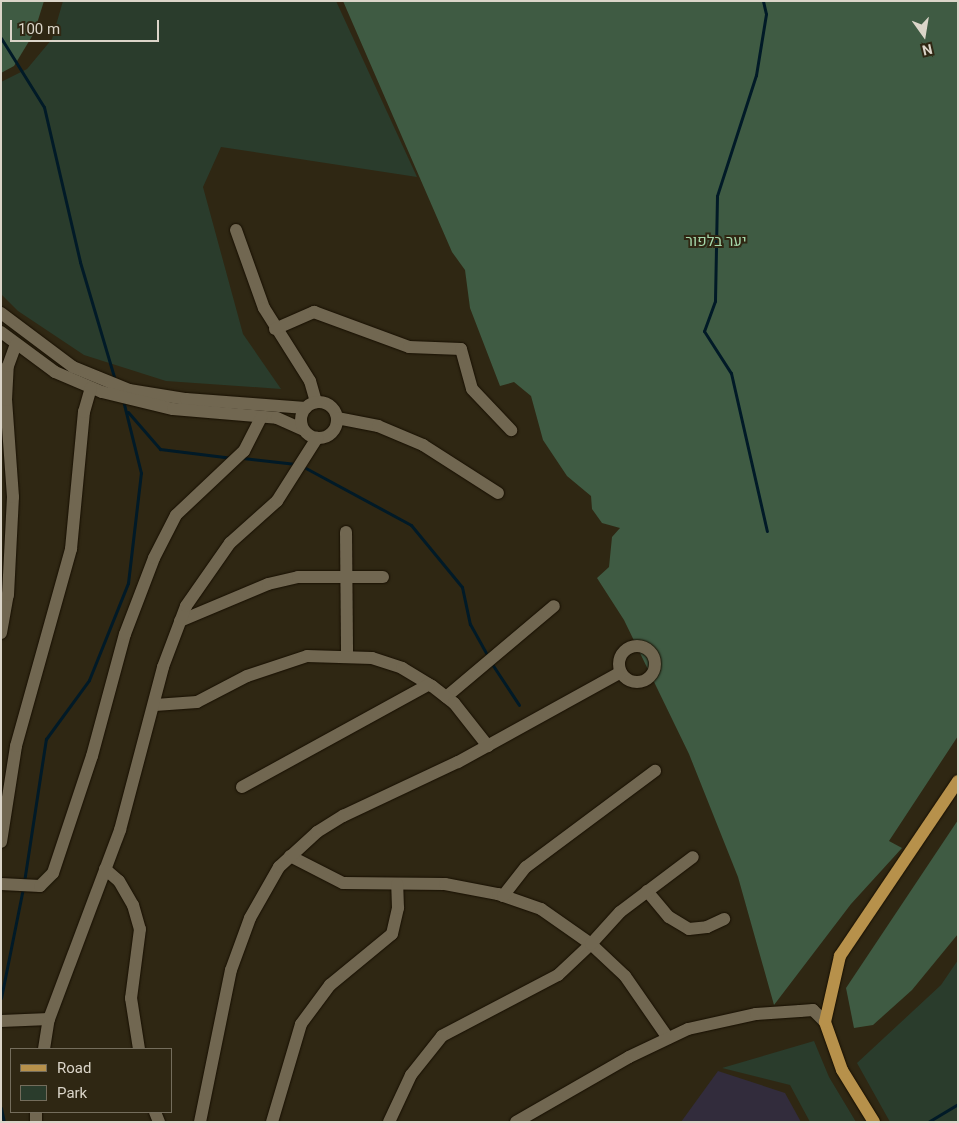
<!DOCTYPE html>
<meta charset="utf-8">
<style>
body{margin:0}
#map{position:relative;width:959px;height:1123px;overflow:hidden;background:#2f2713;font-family:Roboto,Heebo,sans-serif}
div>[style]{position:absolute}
.industrial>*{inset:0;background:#322c3c}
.green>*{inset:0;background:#2a3c2c}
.forest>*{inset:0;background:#3f5b43}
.stream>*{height:3px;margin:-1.5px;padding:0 1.5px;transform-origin:1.5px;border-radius:1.5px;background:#011a27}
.roads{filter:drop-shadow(0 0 1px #170f00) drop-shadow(0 0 1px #170f00)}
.minor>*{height:12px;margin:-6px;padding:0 6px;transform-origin:6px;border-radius:6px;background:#716751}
.minor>.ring{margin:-6px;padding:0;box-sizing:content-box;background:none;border:12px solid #716751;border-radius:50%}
.major>*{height:12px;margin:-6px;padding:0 6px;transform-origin:6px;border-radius:6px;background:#b7914b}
span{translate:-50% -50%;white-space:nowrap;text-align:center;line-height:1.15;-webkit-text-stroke:4px #2f2713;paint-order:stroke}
.park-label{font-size:15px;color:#a5d8ab}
.frame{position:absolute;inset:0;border:2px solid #dbd5c9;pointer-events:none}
.legend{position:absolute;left:10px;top:1048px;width:162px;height:65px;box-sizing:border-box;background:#2f2713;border:1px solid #746d5c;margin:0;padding:6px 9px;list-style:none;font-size:15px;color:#dbd5c9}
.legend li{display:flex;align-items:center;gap:10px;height:25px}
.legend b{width:25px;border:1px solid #746d5c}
.north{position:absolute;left:899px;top:10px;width:50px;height:50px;-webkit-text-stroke:4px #2f2713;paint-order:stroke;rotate:167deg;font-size:14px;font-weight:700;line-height:20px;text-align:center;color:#dbd5c9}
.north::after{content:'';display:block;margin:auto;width:18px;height:22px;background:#dbd5c9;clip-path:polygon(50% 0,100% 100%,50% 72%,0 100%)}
.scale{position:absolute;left:10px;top:20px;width:149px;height:22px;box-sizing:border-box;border:2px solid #dbd5c9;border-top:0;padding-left:6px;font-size:15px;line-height:18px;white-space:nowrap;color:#dbd5c9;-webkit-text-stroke:4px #2f2713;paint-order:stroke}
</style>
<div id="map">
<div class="industrial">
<i style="clip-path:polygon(718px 1071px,785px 1093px,801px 1122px,681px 1122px)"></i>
</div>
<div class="green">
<i style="clip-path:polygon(63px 1px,336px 1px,417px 177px,221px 147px,203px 187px,243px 334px,281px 389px,166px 381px,84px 355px,18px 311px,1px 294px,1px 82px,27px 69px,52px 39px)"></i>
<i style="clip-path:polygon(958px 960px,958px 1122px,890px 1122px,857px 1063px,941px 985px)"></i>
<i style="clip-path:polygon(814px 1041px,829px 1077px,856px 1122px,810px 1122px,790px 1085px,722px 1068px)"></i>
</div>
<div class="forest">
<i style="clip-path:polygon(1px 1px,44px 1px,34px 33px,14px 66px,1px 73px)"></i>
<i style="clip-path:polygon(343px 1px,958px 1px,958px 736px,889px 841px,902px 848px,851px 904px,774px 1005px,738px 877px,689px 754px,624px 620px,597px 578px,609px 567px,612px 537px,620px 528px,602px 523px,592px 509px,591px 496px,567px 476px,543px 440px,531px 396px,514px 382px,500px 386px,470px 308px,465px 270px,452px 252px)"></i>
<i style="clip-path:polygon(958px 820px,958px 934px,912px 990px,873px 1025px,854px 1028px,846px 988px)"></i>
</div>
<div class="stream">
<i style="left:763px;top:1px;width:13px;rotate:77deg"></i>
<i style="left:766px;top:14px;width:62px;rotate:99.3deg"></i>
<i style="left:756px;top:75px;width:127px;rotate:107.9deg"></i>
<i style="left:717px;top:196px;width:105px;rotate:91.1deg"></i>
<i style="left:715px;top:301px;width:32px;rotate:110deg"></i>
<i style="left:704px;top:331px;width:50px;rotate:57.3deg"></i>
<i style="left:731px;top:373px;width:162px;rotate:77.2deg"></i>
<i style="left:1px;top:38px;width:81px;rotate:58.1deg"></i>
<i style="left:44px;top:107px;width:159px;rotate:76.9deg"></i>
<i style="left:80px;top:262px;width:123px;rotate:73.5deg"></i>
<i style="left:128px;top:412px;width:49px;rotate:49.1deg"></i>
<i style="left:160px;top:449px;width:73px;rotate:7.1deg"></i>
<i style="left:243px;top:458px;width:53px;rotate:6.5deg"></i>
<i style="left:302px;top:466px;width:124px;rotate:28.4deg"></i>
<i style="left:411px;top:525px;width:80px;rotate:50.6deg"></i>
<i style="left:462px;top:587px;width:38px;rotate:78deg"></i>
<i style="left:470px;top:624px;width:39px;rotate:61deg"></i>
<i style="left:492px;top:664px;width:49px;rotate:56.6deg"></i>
<i style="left:24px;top:882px;width:145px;rotate:-81.3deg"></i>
<i style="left:46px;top:739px;width:73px;rotate:-53.9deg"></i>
<i style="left:89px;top:680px;width:105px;rotate:-68.1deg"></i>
<i style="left:128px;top:583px;width:111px;rotate:-83.3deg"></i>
<i style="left:141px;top:473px;width:75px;rotate:-103.9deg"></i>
<i style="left:1px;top:998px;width:112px;rotate:-78.7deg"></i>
<i style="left:1px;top:1108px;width:14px;rotate:78deg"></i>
<i style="left:928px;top:1122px;width:35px;rotate:-31deg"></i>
</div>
<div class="roads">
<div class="minor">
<i style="left:236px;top:230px;width:83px;rotate:70.3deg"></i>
<i style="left:264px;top:308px;width:86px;rotate:57.8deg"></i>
<i style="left:310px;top:381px;width:22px;rotate:74deg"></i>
<i style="left:1px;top:313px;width:90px;rotate:36.9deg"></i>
<i style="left:73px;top:367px;width:61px;rotate:22.3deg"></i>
<i style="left:129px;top:390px;width:58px;rotate:9deg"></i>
<i style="left:186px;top:399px;width:120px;rotate:4.3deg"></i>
<i style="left:275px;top:329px;width:43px;rotate:-23.6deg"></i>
<i style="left:314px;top:312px;width:101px;rotate:20.2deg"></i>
<i style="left:409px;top:347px;width:52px;rotate:2.2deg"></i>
<i style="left:461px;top:349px;width:41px;rotate:74.6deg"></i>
<i style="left:472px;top:389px;width:57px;rotate:46.4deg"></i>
<i style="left:1px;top:332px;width:67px;rotate:36.5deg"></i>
<i style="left:55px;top:372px;width:51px;rotate:23.1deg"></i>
<i style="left:102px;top:392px;width:73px;rotate:13.5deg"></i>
<i style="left:173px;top:409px;width:104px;rotate:4.9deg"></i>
<i style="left:277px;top:418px;width:27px;rotate:24deg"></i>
<i class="ring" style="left:301px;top:402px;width:24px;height:24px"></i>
<i style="left:337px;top:418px;width:42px;rotate:11deg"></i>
<i style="left:378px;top:426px;width:49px;rotate:22.9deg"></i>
<i style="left:423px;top:445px;width:89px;rotate:32.6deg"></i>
<i style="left:346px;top:532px;width:123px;rotate:89.5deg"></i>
<i style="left:180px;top:621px;width:95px;rotate:-22.8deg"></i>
<i style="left:268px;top:584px;width:31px;rotate:-13deg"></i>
<i style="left:298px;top:577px;width:85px"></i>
<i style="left:1px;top:633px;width:39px;rotate:-80deg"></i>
<i style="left:8px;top:595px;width:98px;rotate:-87.1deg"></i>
<i style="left:13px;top:497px;width:97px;rotate:-94.1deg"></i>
<i style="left:6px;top:400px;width:34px;rotate:-87deg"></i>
<i style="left:8px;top:366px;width:23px;rotate:-70deg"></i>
<i class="ring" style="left:619px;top:646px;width:24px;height:24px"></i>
<i style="left:446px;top:697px;width:141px;rotate:-40.1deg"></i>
<i style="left:155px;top:705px;width:42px;rotate:-4.1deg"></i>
<i style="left:197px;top:702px;width:56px;rotate:-27.5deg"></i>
<i style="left:247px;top:676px;width:63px;rotate:-18.4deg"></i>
<i style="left:307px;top:656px;width:65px;rotate:1.8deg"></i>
<i style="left:372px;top:658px;width:32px;rotate:18deg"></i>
<i style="left:402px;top:668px;width:35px;rotate:31deg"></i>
<i style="left:432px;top:686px;width:28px;rotate:38deg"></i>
<i style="left:454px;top:703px;width:55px;rotate:51.7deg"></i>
<i style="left:242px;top:787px;width:213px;rotate:-28.8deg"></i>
<i style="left:1px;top:842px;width:97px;rotate:-81.1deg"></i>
<i style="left:16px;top:746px;width:205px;rotate:-74.4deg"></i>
<i style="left:71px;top:549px;width:138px;rotate:-84.6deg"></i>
<i style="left:84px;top:412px;width:25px;rotate:-74deg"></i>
<i style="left:290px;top:856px;width:59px;rotate:27deg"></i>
<i style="left:343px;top:883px;width:102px;rotate:0.6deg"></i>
<i style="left:445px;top:884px;width:54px;rotate:10.7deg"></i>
<i style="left:498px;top:894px;width:46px;rotate:19.2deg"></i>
<i style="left:541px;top:909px;width:61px;rotate:35deg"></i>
<i style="left:591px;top:944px;width:45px;rotate:136.8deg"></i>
<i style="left:558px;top:975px;width:131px;rotate:152.3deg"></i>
<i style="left:442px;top:1036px;width:50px;rotate:128.5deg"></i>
<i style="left:411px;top:1075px;width:52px;rotate:115.1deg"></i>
<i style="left:105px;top:869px;width:18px;rotate:41deg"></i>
<i style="left:119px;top:881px;width:28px;rotate:60deg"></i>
<i style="left:133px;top:905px;width:25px;rotate:74deg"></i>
<i style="left:140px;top:929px;width:70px;rotate:97.4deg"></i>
<i style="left:131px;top:998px;width:52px;rotate:81.1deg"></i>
<i style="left:1px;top:884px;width:39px;rotate:3deg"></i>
<i style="left:40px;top:886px;width:18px;rotate:-45deg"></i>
<i style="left:53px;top:873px;width:123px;rotate:-71.6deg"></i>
<i style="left:92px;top:756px;width:126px;rotate:-74.9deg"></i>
<i style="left:125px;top:634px;width:81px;rotate:-69.1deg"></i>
<i style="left:154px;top:558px;width:48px;rotate:-62.9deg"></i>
<i style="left:176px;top:515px;width:93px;rotate:-43.3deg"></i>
<i style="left:244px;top:451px;width:38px;rotate:-63deg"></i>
<i style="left:647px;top:891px;width:34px;rotate:50deg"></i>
<i style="left:669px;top:917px;width:23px;rotate:31deg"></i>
<i style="left:689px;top:929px;width:18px;rotate:-6deg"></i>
<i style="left:707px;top:927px;width:19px;rotate:-25deg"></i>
<i style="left:503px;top:896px;width:37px;rotate:-52deg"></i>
<i style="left:526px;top:867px;width:161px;rotate:-36.7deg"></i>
<i style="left:1px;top:1021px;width:48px;rotate:-2.4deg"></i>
<i style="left:668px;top:1038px;width:75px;rotate:-124.7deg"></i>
<i style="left:625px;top:976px;width:47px;rotate:-136.7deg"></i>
<i style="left:591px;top:944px;width:43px;rotate:-47.8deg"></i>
<i style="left:620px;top:912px;width:91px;rotate:-37deg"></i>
<i style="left:44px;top:1049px;width:30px;rotate:-81deg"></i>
<i style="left:49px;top:1019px;width:202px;rotate:-69.4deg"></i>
<i style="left:120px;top:830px;width:169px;rotate:-75.2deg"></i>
<i style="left:163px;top:667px;width:65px;rotate:-69.3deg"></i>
<i style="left:186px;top:606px;width:77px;rotate:-55.1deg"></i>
<i style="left:230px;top:543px;width:63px;rotate:-41.8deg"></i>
<i style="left:277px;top:501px;width:75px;rotate:-57.6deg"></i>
<i style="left:155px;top:1112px;width:11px;rotate:68deg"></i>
<i style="left:36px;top:1122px;width:10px;rotate:-90deg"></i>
<i style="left:200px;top:1122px;width:155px;rotate:-78.5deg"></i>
<i style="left:231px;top:970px;width:55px;rotate:-69.9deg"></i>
<i style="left:250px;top:918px;width:59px;rotate:-60.4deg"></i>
<i style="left:279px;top:867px;width:52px;rotate:-42.6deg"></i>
<i style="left:317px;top:832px;width:31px;rotate:-32deg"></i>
<i style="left:343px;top:816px;width:127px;rotate:-25.2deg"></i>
<i style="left:458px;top:762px;width:186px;rotate:-28.9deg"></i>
<i style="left:272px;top:1122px;width:102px;rotate:-73.5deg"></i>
<i style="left:301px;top:1024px;width:49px;rotate:-53.4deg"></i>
<i style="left:330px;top:985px;width:80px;rotate:-39.4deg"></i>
<i style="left:392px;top:934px;width:27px;rotate:-77deg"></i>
<i style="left:398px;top:908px;width:24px;rotate:-92deg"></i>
<i style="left:516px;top:1122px;width:130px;rotate:-29.9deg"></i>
<i style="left:629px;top:1057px;width:65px;rotate:-25.4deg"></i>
<i style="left:688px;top:1029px;width:70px;rotate:-12.4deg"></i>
<i style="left:756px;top:1014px;width:44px;rotate:-3.9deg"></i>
<i style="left:800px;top:1011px;width:13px;rotate:-4deg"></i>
<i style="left:813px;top:1010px;width:17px;rotate:45deg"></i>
</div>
<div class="major">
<i style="left:874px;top:1122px;width:61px;rotate:-121.6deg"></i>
<i style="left:842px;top:1070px;width:51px;rotate:-109.5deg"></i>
<i style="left:825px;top:1022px;width:68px;rotate:-77.2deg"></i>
<i style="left:840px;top:956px;width:211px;rotate:-56deg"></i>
</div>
</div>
<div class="park-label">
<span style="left:716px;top:242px">יער בלפור</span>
</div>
<div class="frame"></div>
<ul class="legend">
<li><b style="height:6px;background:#b7914b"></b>Road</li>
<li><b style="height:14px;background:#2a3c2c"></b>Park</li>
</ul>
<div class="north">N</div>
<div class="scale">100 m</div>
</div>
